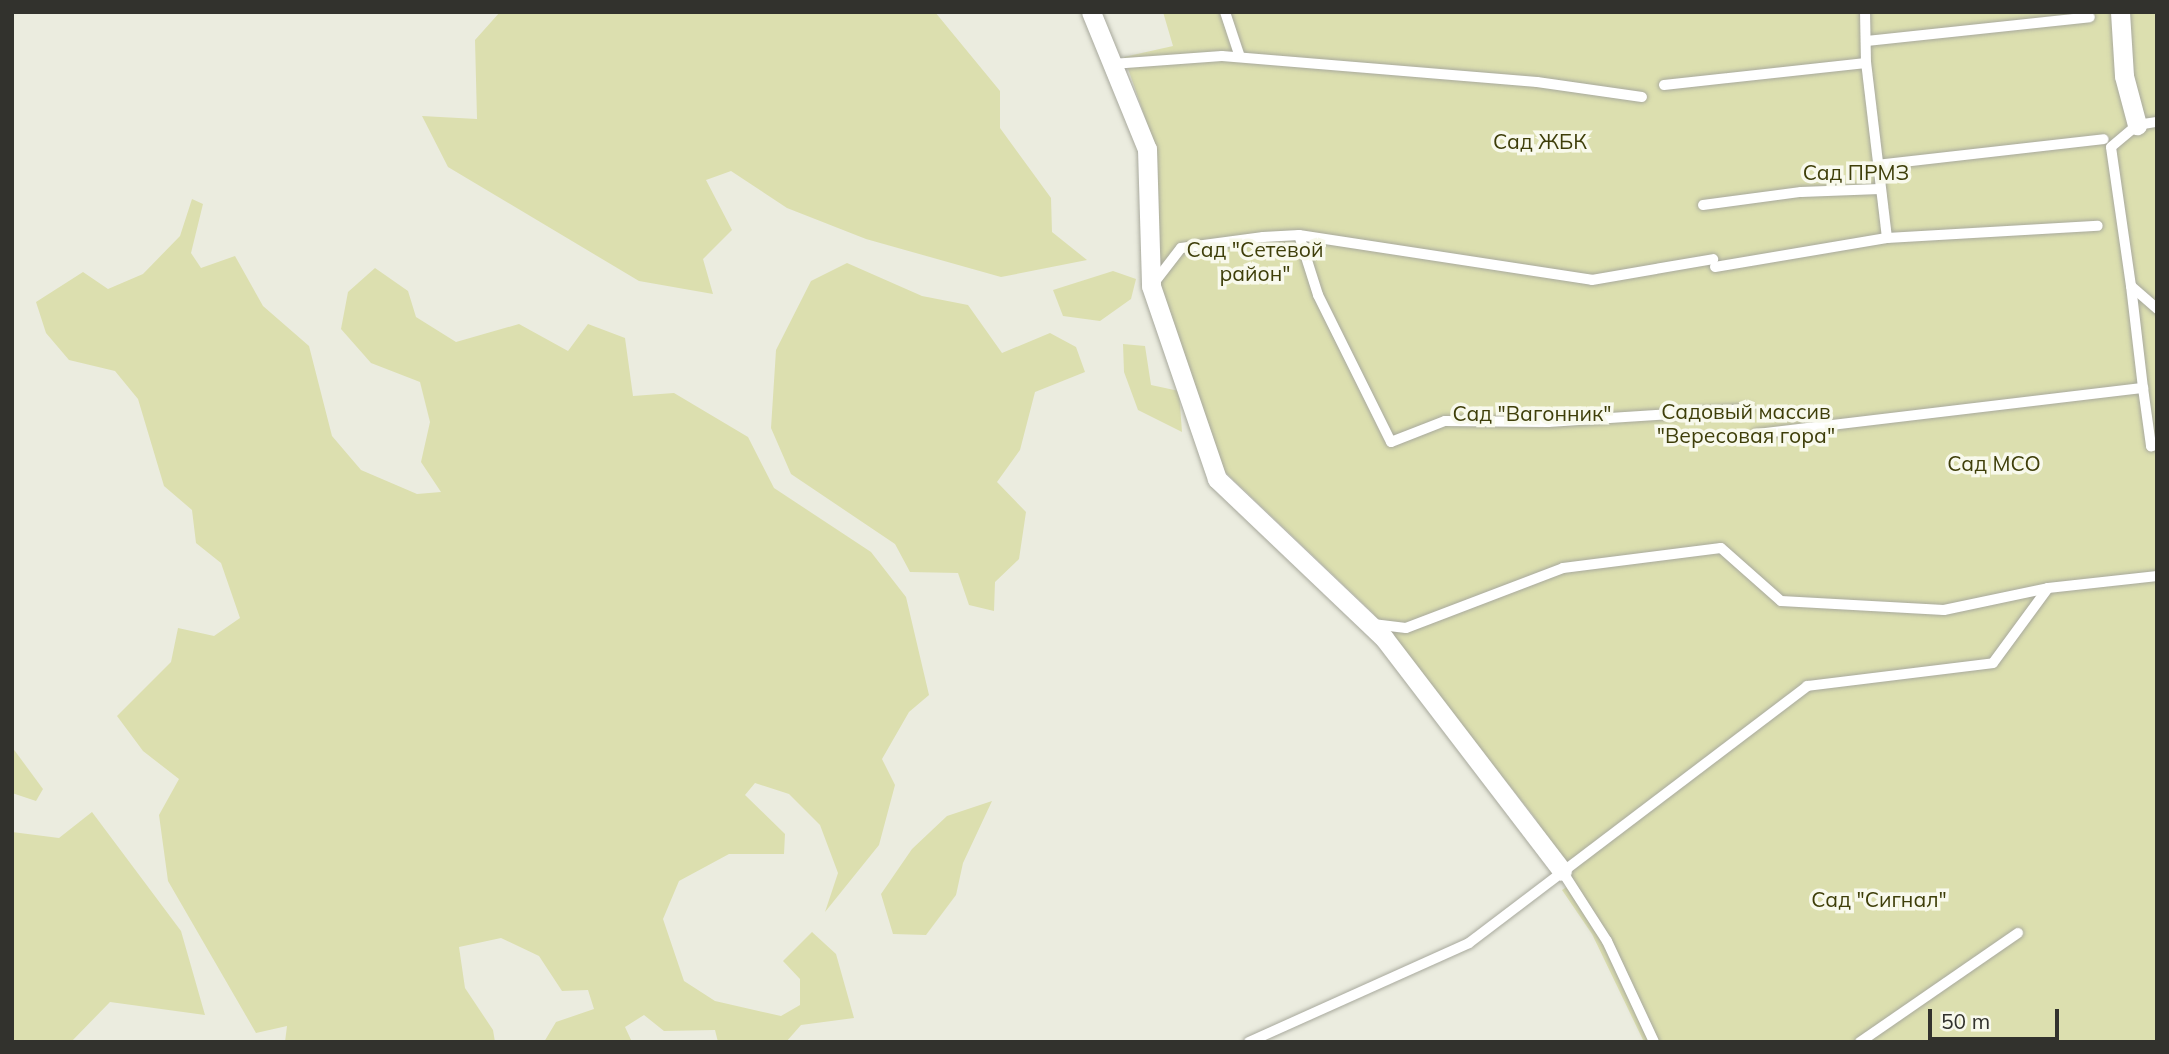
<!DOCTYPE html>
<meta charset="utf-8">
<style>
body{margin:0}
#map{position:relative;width:2169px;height:1054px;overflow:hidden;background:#ebecdf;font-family:Mulish,sans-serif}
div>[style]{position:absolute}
.green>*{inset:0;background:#dcdfaf}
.roads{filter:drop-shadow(0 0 2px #a8a99d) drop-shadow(0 0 2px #a8a99d)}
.lane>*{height:10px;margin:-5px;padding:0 5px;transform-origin:5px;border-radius:5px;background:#fff}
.street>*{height:19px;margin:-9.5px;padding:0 9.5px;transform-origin:9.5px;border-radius:9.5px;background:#fff}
span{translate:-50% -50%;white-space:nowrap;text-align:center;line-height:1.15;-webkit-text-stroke:7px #f8f9ec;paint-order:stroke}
.park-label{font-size:21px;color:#3e3e09}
.frame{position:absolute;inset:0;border:14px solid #32322d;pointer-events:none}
.scale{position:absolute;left:1928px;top:1009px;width:131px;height:32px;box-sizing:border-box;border:4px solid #32322d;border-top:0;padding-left:9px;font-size:21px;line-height:24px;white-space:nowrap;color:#32322d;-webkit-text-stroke:5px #f8f9ec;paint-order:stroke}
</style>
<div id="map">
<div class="green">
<i style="clip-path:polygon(500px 12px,935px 12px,1000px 91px,1000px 128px,1051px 198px,1052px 232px,1087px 260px,1001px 277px,866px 239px,787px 208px,731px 171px,706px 180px,732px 230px,703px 259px,713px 294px,639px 281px,448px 167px,422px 116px,477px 119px,475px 40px)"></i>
<i style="clip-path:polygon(1163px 12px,2157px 12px,2157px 1042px,1644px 1042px,1592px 934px,1562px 890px,1568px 886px,1536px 819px,1372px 612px,1222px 469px,1161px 286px,1157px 152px,1124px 57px,1173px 46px)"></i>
<i style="clip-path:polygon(192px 199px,203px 204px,191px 253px,201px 268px,235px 256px,263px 306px,309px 346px,332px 436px,361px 470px,417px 494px,441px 492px,421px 462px,430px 422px,420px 382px,371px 363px,341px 329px,348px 292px,375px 268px,408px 291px,416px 317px,456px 342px,519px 324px,568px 351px,588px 324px,625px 338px,633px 396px,674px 393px,748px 437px,774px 488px,871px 552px,906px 597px,929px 695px,909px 712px,882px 759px,895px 785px,879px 845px,825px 912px,838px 873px,820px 825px,789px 794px,755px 783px,745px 795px,785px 834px,784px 854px,729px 854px,679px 881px,663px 919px,684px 981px,715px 1001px,781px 1016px,800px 1005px,800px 979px,783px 961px,812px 932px,836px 954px,854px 1018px,801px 1025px,786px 1042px,718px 1042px,715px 1030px,664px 1031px,644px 1015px,625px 1027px,632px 1042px,544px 1042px,556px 1022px,594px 1009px,588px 990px,562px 991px,539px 956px,501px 938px,459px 947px,465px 988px,493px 1030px,495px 1042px,285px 1042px,287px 1026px,256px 1033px,168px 881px,159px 815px,179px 779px,143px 751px,117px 716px,171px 662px,178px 628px,214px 636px,240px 618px,221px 563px,196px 543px,192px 510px,164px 486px,138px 399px,115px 371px,69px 360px,46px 333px,36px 302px,83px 272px,108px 289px,143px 274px,180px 236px)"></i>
<i style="clip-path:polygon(847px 263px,922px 296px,968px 305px,1002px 353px,1050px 333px,1076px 347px,1085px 372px,1035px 392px,1020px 450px,997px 482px,1026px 512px,1019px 559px,995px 582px,994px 611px,969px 605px,958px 573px,910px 572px,895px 544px,791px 474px,771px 428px,776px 350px,811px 281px)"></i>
<i style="clip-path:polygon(1113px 271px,1136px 279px,1131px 299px,1100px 321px,1063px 316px,1053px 290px)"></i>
<i style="clip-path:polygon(1123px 344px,1145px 346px,1151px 385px,1179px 391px,1182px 432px,1138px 410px,1124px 372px)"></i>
<i style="clip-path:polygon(12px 747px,43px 789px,36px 801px,12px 793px)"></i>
<i style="clip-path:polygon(992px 801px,963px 863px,956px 895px,926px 935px,893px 934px,881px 894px,912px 849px,947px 816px)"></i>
<i style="clip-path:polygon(92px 812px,181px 931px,205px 1015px,110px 1002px,71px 1042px,12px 1042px,12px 832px,59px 838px)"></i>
</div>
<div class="roads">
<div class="lane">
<i style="left:1225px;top:12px;width:47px;rotate:71.6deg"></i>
<i style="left:1867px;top:41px;width:224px;rotate:-6.1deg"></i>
<i style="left:1112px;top:64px;width:110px;rotate:-4.2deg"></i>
<i style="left:1222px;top:56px;width:316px;rotate:4.7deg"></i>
<i style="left:1537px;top:82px;width:106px;rotate:8.1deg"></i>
<i style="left:1664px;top:85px;width:203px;rotate:-6.2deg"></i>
<i style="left:1866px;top:63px;width:51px;rotate:-91.1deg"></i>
<i style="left:1877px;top:165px;width:228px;rotate:-6.5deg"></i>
<i style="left:1703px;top:205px;width:99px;rotate:-7.6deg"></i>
<i style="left:1801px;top:192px;width:79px;rotate:-2.2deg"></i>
<i style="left:1299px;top:235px;width:63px;rotate:72.4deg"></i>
<i style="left:1318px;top:295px;width:164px;rotate:63.6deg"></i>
<i style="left:1391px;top:442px;width:58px;rotate:-21.3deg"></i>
<i style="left:1445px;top:421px;width:103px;rotate:0.6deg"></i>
<i style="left:1548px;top:422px;width:201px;rotate:-3.7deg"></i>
<i style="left:1887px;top:238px;width:211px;rotate:-3.3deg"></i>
<i style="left:1715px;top:267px;width:174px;rotate:-9.6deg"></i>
<i style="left:1887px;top:238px;width:176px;rotate:-96.8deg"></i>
<i style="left:1154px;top:283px;width:44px;rotate:-52.4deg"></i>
<i style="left:1181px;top:248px;width:83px;rotate:-7.6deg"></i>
<i style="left:1263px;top:237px;width:36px;rotate:-3deg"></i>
<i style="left:1299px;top:235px;width:296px;rotate:8.7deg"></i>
<i style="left:1592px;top:280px;width:123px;rotate:-9.8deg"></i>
<i style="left:2131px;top:286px;width:140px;rotate:-98.2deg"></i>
<i style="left:2111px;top:147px;width:34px;rotate:-40deg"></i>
<i style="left:2137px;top:125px;width:20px;rotate:-9deg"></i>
<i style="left:2143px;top:388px;width:59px;rotate:82.1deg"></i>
<i style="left:2151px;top:446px;width:6px;rotate:-9deg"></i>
<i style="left:1756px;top:434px;width:390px;rotate:-6.8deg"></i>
<i style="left:2143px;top:388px;width:103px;rotate:-96.7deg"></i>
<i style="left:2131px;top:286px;width:35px;rotate:41deg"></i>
<i style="left:1373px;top:624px;width:33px;rotate:7deg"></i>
<i style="left:1406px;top:628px;width:168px;rotate:-20.9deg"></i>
<i style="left:1563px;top:568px;width:159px;rotate:-7.2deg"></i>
<i style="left:1721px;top:548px;width:80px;rotate:41.5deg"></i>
<i style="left:1781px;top:601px;width:163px;rotate:3.2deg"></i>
<i style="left:1944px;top:610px;width:106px;rotate:-11.9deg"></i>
<i style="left:1562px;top:871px;width:83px;rotate:57.3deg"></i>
<i style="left:1607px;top:941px;width:111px;rotate:65deg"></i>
<i style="left:1249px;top:1042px;width:241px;rotate:-24.2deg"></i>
<i style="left:1469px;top:943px;width:425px;rotate:-37.2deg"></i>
<i style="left:1807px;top:686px;width:187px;rotate:-7deg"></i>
<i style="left:1993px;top:663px;width:93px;rotate:-53.7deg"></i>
<i style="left:2048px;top:588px;width:110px;rotate:-6.3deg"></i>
<i style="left:1860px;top:1042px;width:192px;rotate:-34.6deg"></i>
</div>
<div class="street">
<i style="left:1091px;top:12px;width:148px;rotate:67.8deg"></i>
<i style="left:1147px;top:149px;width:137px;rotate:88.3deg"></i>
<i style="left:1151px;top:286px;width:204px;rotate:71.1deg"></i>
<i style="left:1217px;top:479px;width:231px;rotate:43.6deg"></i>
<i style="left:1384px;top:638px;width:293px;rotate:52.6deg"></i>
<i style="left:2120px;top:12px;width:64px;rotate:86.4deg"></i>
<i style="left:2124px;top:76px;width:51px;rotate:75.1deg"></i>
</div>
</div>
<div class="park-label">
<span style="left:1540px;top:141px">Сад ЖБК</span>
<span style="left:1856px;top:172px">Сад ПРМЗ</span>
<span style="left:1255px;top:261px">Сад "Сетевой<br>район"</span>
<span style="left:1746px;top:423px">Садовый массив<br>"Вересовая гора"</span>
<span style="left:1532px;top:413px">Сад "Вагонник"</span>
<span style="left:1994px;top:463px">Сад МСО</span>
<span style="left:1879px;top:899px">Сад "Сигнал"</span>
</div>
<div class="frame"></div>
<div class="scale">50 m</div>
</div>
